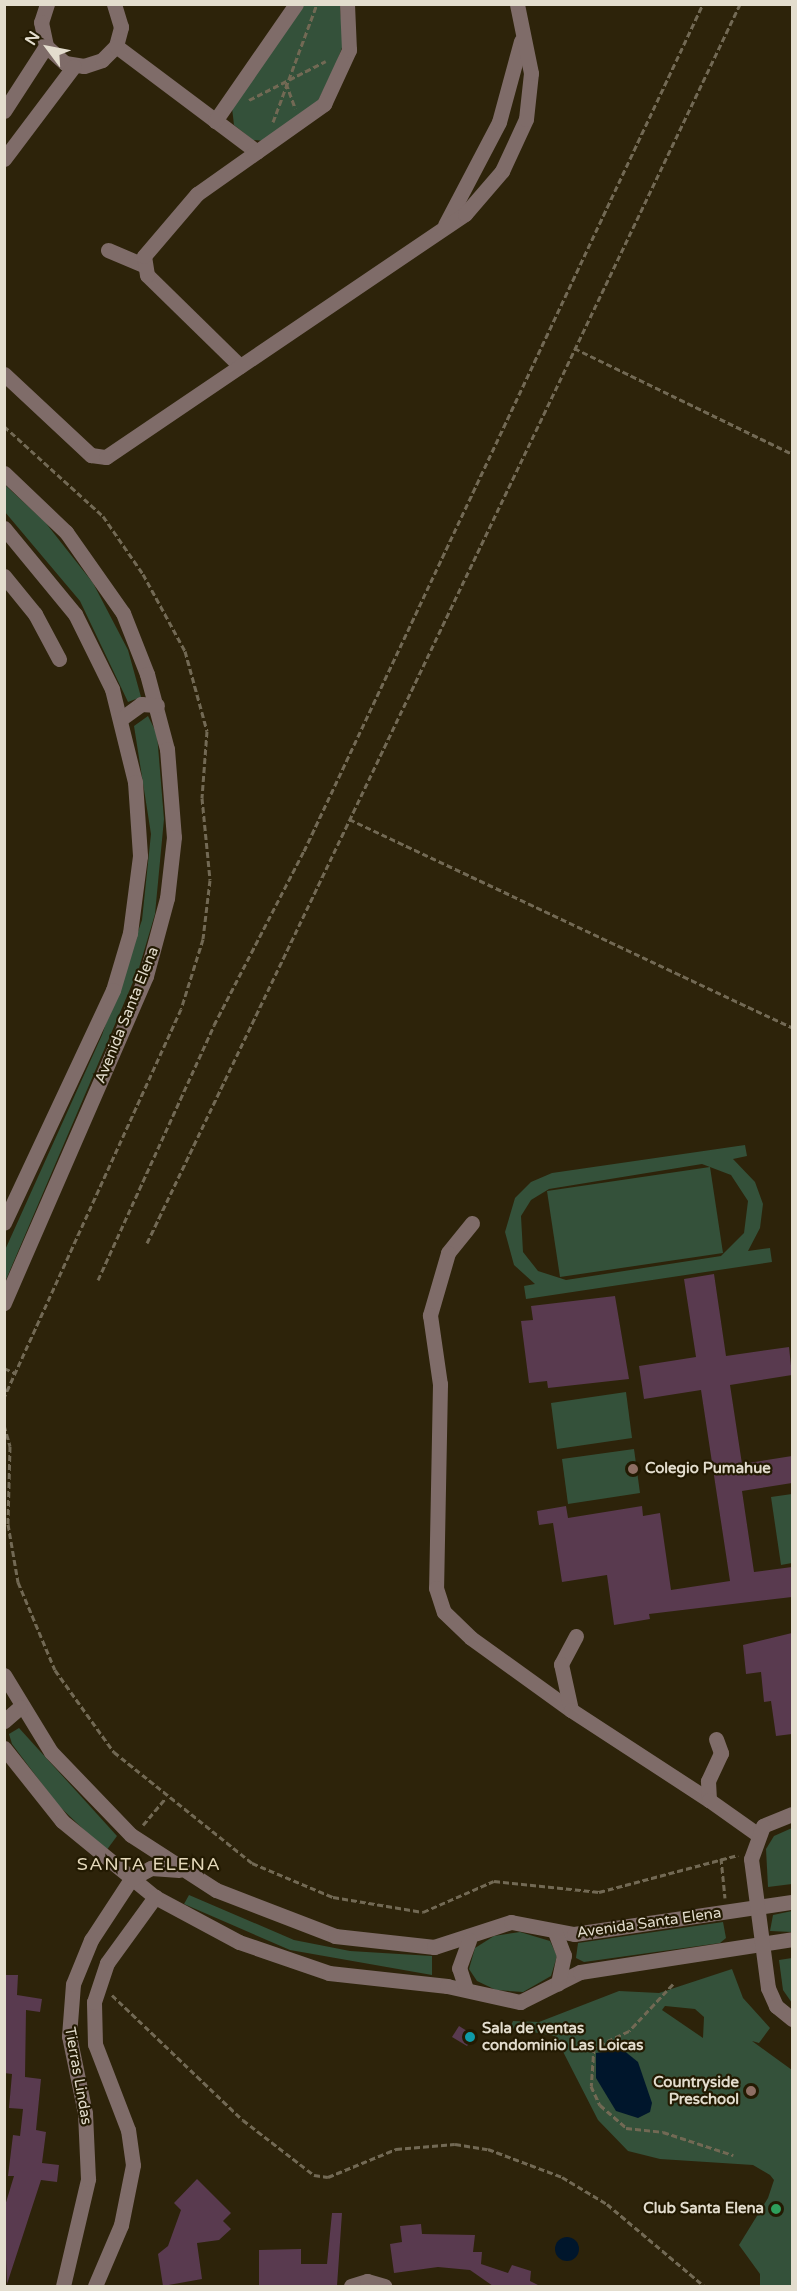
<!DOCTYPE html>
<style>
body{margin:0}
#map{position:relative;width:797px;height:2291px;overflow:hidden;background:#2d230a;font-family:"Varela Round",sans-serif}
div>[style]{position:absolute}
.green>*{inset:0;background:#34513a}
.water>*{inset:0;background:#00162c}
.round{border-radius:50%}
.building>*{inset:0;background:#593a4f}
.path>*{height:3px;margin-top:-1.5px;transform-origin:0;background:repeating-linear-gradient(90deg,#726954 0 6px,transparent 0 9px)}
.minor>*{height:15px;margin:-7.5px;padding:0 7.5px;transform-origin:7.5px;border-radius:7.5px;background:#7f6c69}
.dots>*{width:16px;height:16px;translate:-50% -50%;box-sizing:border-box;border:3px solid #231a02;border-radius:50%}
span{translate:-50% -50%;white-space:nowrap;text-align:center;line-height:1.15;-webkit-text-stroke:4.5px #231a02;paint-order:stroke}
.street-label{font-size:15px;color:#e3ddce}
.poi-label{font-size:15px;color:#e3ddce;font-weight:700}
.left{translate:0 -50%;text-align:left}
.right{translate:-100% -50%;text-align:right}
.quarter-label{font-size:18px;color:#e5d9bb;letter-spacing:1.5px}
.frame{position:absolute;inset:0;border:6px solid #e3ddce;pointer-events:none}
.north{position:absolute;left:18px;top:18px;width:60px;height:60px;-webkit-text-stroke:4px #231a02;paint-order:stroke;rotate:302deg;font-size:16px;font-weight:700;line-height:24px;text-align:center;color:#e3ddce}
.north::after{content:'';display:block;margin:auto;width:21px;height:27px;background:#e3ddce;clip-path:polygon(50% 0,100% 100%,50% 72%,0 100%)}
</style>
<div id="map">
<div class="green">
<i style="clip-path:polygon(303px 5px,340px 5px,343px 45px,336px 64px,317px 103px,265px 141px,253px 140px,234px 125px,232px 108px)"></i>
<i style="clip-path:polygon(4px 484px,45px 522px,93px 583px,128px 650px,141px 697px,128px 702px,80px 601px,5px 512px)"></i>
<i style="clip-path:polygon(148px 716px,157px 734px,164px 819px,155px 914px,139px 968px,5px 1282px,5px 1250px,102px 1035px,142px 920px,151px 834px,134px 726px)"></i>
<i style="clip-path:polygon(evenodd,745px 1145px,747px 1156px,733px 1159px,755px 1182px,763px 1204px,760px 1228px,748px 1251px,770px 1248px,772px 1262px,526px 1299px,524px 1286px,535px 1284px,514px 1265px,505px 1232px,515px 1198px,531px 1182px,552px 1173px,745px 1145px,702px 1164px,731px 1175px,748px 1201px,744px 1233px,721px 1256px,566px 1280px,538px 1271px,523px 1252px,521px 1216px,531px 1200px,549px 1189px,702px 1164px)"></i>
<i style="clip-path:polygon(710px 1167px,723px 1253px,560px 1277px,547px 1191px)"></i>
<i style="clip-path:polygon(626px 1392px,632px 1438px,557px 1449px,551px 1403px)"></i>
<i style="clip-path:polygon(634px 1449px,640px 1493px,568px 1504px,562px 1459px)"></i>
<i style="clip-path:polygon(792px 1494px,792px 1563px,781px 1565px,771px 1497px)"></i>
<i style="clip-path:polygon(19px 1728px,117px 1836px,106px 1851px,57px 1804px,12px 1744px,9px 1734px)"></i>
<i style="clip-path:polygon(792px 1828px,792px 1884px,768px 1887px,766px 1849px,774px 1836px)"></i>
<i style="clip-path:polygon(189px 1895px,294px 1940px,350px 1951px,432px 1956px,432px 1975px,290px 1950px,184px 1904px)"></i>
<i style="clip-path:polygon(792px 1911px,792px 1932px,770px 1931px,773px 1915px)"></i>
<i style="clip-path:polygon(723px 1922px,726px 1938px,720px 1943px,584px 1962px,576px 1958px,578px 1943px)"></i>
<i style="clip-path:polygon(520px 1932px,550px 1941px,557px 1956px,551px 1976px,523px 1992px,496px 1990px,477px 1981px,469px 1969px,475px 1948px,494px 1936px)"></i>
<i style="clip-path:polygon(792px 1958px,792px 2003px,783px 1990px,779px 1960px)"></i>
<i style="clip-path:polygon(evenodd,732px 1969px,743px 1998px,770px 2028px,759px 2043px,752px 2041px,792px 2070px,792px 2286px,760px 2286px,760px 2274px,739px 2245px,768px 2198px,774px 2180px,770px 2175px,753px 2165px,660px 2159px,628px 2151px,598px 2120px,555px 2036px,510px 2028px,513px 2021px,539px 2022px,619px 1991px,659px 1993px,732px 1969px,665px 2006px,695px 2009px,704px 2017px,703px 2038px,662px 2010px,665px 2006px)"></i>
</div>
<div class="water">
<i style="clip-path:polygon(622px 2049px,638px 2062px,652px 2103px,650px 2112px,638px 2118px,616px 2111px,596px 2078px,596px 2053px)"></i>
<i class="round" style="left:555px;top:2237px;width:24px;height:24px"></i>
</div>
<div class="building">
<i style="clip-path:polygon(714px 1274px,726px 1356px,789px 1347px,792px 1375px,730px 1385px,742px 1464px,792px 1456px,792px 1483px,742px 1491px,754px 1572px,792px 1567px,792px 1597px,649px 1614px,650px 1619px,614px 1625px,607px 1575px,562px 1582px,553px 1523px,539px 1525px,537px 1511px,566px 1506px,568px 1518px,642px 1506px,643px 1516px,660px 1513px,671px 1590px,730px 1581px,701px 1390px,644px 1399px,639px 1366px,696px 1357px,684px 1279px)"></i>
<i style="clip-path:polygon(615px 1296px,629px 1379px,548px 1388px,547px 1381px,529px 1383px,521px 1321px,533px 1320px,531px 1306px)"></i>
<i style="clip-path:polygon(792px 1633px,792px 1734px,776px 1736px,771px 1701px,764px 1702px,761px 1672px,746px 1674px,743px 1645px)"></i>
<i style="clip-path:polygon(4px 1975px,18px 1975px,17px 1995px,42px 1999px,40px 2012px,26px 2010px,25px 2077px,41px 2079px,36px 2130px,46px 2132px,42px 2163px,59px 2165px,57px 2182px,41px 2180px,7px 2284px,4px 2209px,14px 2176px,8px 2176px,13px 2135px,20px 2136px,23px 2109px,9px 2108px,12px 2074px,4px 2073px)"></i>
<i style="clip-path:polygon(459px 2026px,475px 2036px,467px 2046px,452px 2037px)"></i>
<i style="clip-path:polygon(197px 2179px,231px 2213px,223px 2221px,231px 2229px,219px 2240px,197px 2243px,202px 2279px,163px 2286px,158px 2254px,168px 2246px,181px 2210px,174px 2203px)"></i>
<i style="clip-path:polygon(332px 2213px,342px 2213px,337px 2286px,259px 2285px,259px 2250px,301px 2249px,301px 2264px,327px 2264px)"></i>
<i style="clip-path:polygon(421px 2224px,422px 2234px,475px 2235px,473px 2252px,482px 2252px,481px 2264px,508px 2273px,512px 2265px,531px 2271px,530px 2281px,540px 2286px,493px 2286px,470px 2270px,438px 2267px,394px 2273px,390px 2244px,402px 2242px,400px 2226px)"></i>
</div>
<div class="path">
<i style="left:286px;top:83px;width:27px;rotate:70deg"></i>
<i style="left:249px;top:100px;width:86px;rotate:-26.9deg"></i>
<i style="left:273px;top:122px;width:126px;rotate:-69.6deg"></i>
<i style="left:574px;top:348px;width:242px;rotate:25.9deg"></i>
<i style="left:4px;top:426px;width:134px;rotate:42.3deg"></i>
<i style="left:103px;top:516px;width:70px;rotate:55.4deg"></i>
<i style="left:143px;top:574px;width:88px;rotate:61.4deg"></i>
<i style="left:185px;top:651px;width:83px;rotate:74.6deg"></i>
<i style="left:207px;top:731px;width:67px;rotate:94.3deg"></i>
<i style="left:202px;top:798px;width:82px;rotate:84.4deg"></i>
<i style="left:210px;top:880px;width:59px;rotate:96.8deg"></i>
<i style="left:203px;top:939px;width:73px;rotate:107.4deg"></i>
<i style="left:181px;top:1009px;width:426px;rotate:114.5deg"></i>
<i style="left:349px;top:819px;width:489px;rotate:25.2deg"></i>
<i style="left:147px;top:1243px;width:1374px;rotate:-64.42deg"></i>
<i style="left:98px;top:1280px;width:280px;rotate:-65.5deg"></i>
<i style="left:214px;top:1025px;width:196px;rotate:-62.7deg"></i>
<i style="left:304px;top:851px;width:936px;rotate:-64.78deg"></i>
<i style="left:4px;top:1368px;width:12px;rotate:24deg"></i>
<i style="left:4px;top:1425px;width:22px;rotate:74deg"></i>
<i style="left:10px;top:1446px;width:78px;rotate:91.5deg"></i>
<i style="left:8px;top:1524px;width:59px;rotate:80.2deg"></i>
<i style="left:18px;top:1582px;width:95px;rotate:67.2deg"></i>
<i style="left:55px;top:1670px;width:101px;rotate:54.3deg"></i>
<i style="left:114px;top:1752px;width:177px;rotate:38.8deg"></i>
<i style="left:252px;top:1863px;width:88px;rotate:22.8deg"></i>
<i style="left:333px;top:1897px;width:91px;rotate:9.5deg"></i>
<i style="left:423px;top:1912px;width:77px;rotate:-23.6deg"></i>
<i style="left:494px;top:1881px;width:106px;rotate:6deg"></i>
<i style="left:599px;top:1892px;width:144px;rotate:-14.9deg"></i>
<i style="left:143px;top:1825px;width:35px;rotate:-50deg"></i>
<i style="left:721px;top:1858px;width:40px;rotate:84.3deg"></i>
<i style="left:673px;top:1984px;width:64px;rotate:133.1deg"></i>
<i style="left:629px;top:2031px;width:38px;rotate:155deg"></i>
<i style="left:594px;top:2047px;width:39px;rotate:94deg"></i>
<i style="left:591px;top:2086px;width:21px;rotate:65deg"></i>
<i style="left:600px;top:2105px;width:35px;rotate:41deg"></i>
<i style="left:626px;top:2128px;width:37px;rotate:6deg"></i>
<i style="left:663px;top:2132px;width:74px;rotate:18.2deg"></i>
<i style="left:112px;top:1995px;width:181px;rotate:43.7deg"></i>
<i style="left:243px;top:2120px;width:90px;rotate:37.8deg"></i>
<i style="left:314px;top:2175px;width:14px;rotate:8deg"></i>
<i style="left:328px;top:2177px;width:74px;rotate:-22.4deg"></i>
<i style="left:396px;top:2149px;width:59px;rotate:-4.8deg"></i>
<i style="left:455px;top:2144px;width:33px;rotate:9deg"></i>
<i style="left:488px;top:2149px;width:79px;rotate:20.7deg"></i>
<i style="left:562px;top:2177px;width:52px;rotate:31deg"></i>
<i style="left:607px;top:2204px;width:127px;rotate:40.2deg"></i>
</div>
<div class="minor">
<i style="left:47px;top:4px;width:19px;rotate:108deg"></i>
<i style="left:41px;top:22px;width:25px;rotate:78deg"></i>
<i style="left:46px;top:46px;width:25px;rotate:42deg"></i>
<i style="left:65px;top:63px;width:19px;rotate:9deg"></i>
<i style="left:84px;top:66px;width:19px;rotate:-18deg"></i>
<i style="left:102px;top:60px;width:20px;rotate:-45deg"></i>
<i style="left:116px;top:46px;width:20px;rotate:-75deg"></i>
<i style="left:121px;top:27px;width:24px;rotate:-107deg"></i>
<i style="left:116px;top:46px;width:176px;rotate:36.9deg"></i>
<i style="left:4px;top:111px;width:77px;rotate:-57.1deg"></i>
<i style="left:215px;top:121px;width:142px;rotate:-55.3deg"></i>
<i style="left:4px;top:159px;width:116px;rotate:-53deg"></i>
<i style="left:445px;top:225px;width:116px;rotate:-62.3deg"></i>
<i style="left:499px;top:122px;width:84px;rotate:-74.8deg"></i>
<i style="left:108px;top:250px;width:38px;rotate:23deg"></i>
<i style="left:240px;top:366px;width:130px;rotate:-135.6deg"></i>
<i style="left:147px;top:275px;width:19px;rotate:-99deg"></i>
<i style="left:144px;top:256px;width:82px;rotate:-49.5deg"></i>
<i style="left:197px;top:194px;width:156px;rotate:-35.3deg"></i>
<i style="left:324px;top:104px;width:60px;rotate:-65.2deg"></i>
<i style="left:349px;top:50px;width:46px;rotate:-92.5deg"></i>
<i style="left:4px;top:374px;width:119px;rotate:43deg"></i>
<i style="left:91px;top:455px;width:15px;rotate:8deg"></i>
<i style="left:106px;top:457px;width:434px;rotate:-34.1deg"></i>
<i style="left:465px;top:214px;width:57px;rotate:-49.3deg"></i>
<i style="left:502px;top:171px;width:57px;rotate:-65.2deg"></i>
<i style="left:526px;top:119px;width:46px;rotate:-83.8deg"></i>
<i style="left:531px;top:73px;width:70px;rotate:-101.5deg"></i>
<i style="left:4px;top:473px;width:86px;rotate:43.6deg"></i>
<i style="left:66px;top:532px;width:99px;rotate:54.9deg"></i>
<i style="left:123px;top:613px;width:66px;rotate:68.5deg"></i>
<i style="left:147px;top:674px;width:78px;rotate:75.1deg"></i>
<i style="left:167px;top:749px;width:88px;rotate:85.5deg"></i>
<i style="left:174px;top:837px;width:61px;rotate:96.5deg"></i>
<i style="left:167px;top:898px;width:81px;rotate:105.1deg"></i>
<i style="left:146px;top:976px;width:357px;rotate:113.5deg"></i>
<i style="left:4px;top:528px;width:112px;rotate:50.5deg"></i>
<i style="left:75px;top:614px;width:84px;rotate:63.7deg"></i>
<i style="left:112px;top:689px;width:96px;rotate:76.1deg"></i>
<i style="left:135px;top:782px;width:74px;rotate:86.1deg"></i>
<i style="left:140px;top:856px;width:78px;rotate:97.4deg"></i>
<i style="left:130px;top:933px;width:59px;rotate:106.6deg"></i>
<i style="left:113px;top:990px;width:257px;rotate:115.1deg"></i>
<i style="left:4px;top:576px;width:49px;rotate:50.8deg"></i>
<i style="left:35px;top:614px;width:51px;rotate:61.9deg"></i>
<i style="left:122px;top:718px;width:24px;rotate:-36deg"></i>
<i style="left:141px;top:704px;width:16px;rotate:4deg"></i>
<i style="left:472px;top:1223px;width:38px;rotate:129deg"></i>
<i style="left:448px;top:1253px;width:65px;rotate:106.2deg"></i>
<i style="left:430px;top:1315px;width:70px;rotate:81.8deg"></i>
<i style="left:440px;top:1384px;width:204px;rotate:91.1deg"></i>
<i style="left:436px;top:1588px;width:25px;rotate:72deg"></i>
<i style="left:444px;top:1612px;width:37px;rotate:44deg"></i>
<i style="left:471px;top:1638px;width:123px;rotate:35.8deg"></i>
<i style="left:576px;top:1636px;width:32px;rotate:118deg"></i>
<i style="left:561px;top:1664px;width:47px;rotate:77.7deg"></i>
<i style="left:571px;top:1710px;width:165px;rotate:33.1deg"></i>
<i style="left:4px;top:1675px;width:90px;rotate:58.6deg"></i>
<i style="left:51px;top:1752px;width:115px;rotate:46.1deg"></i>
<i style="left:131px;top:1835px;width:101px;rotate:32.9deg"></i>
<i style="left:216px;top:1890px;width:128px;rotate:21.1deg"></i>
<i style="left:335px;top:1936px;width:100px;rotate:6.3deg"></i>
<i style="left:434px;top:1947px;width:81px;rotate:-18deg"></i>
<i style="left:511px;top:1922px;width:64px;rotate:10.8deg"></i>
<i style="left:574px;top:1934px;width:220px;rotate:-8.4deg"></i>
<i style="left:4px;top:1721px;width:21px;rotate:-41deg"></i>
<i style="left:716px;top:1739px;width:15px;rotate:70deg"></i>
<i style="left:721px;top:1753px;width:31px;rotate:115deg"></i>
<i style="left:708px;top:1781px;width:19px;rotate:87deg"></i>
<i style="left:709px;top:1800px;width:59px;rotate:35.3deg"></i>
<i style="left:4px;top:1748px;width:93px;rotate:51.5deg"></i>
<i style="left:62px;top:1821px;width:120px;rotate:39.3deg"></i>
<i style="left:155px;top:1897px;width:95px;rotate:28.2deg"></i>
<i style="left:239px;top:1942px;width:95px;rotate:19deg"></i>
<i style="left:329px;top:1973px;width:119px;rotate:6.3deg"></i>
<i style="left:447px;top:1986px;width:75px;rotate:12.4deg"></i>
<i style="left:520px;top:2002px;width:67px;rotate:-26.6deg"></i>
<i style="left:580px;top:1972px;width:215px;rotate:-8.8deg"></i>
<i style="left:792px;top:1814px;width:31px;rotate:158deg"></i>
<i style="left:763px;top:1826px;width:35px;rotate:110deg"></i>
<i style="left:751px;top:1859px;width:130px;rotate:82.5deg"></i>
<i style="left:768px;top:1988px;width:20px;rotate:66deg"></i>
<i style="left:776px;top:2006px;width:21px;rotate:39deg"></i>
<i style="left:555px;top:1932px;width:25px;rotate:69deg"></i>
<i style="left:564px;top:1955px;width:29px;rotate:102deg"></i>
<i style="left:466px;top:1989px;width:22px;rotate:-108deg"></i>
<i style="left:459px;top:1968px;width:30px;rotate:-70deg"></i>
<i style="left:63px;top:2286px;width:110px;rotate:-76.8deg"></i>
<i style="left:88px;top:2179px;width:66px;rotate:-92.6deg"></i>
<i style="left:85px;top:2113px;width:79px;rotate:-101.7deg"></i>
<i style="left:69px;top:2036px;width:52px;rotate:-85.6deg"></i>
<i style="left:73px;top:1984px;width:48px;rotate:-67.8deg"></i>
<i style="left:91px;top:1940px;width:73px;rotate:-56.7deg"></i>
<i style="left:131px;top:1879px;width:23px;rotate:-29deg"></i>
<i style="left:151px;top:1868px;width:28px;rotate:4deg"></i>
<i style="left:95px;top:2286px;width:66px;rotate:-66.9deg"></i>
<i style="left:121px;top:2225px;width:61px;rotate:-78.7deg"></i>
<i style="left:133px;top:2165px;width:35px;rotate:-98deg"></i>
<i style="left:128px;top:2130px;width:92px;rotate:-111deg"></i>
<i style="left:95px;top:2044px;width:42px;rotate:-91.4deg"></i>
<i style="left:94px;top:2002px;width:41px;rotate:-71.6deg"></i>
<i style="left:107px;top:1963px;width:82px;rotate:-54deg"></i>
<i style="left:351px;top:2286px;width:17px;rotate:-17deg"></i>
<i style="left:367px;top:2281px;width:18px;rotate:16deg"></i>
</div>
<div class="dots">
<i style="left:633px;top:1469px;background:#8d6e63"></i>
<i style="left:470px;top:2037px;background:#0f9aa8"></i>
<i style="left:751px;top:2091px;background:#8d6e63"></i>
<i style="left:776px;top:2209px;background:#2e9e5b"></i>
</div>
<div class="street-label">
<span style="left:127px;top:1015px;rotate:-68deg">Avenida Santa Elena</span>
<span style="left:649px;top:1923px;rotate:-8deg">Avenida Santa Elena</span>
<span style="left:78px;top:2076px;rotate:80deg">Tierras Lindas</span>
</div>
<div class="poi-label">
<span class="left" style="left:645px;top:1469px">Colegio Pumahue</span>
<span class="left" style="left:482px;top:2037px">Sala de ventas<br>condominio Las Loicas</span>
<span class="right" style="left:739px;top:2091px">Countryside<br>Preschool</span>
<span class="right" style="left:764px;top:2209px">Club Santa Elena</span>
</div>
<div class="quarter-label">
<span style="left:149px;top:1864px">SANTA ELENA</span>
</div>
<div class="frame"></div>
<div class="north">N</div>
</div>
